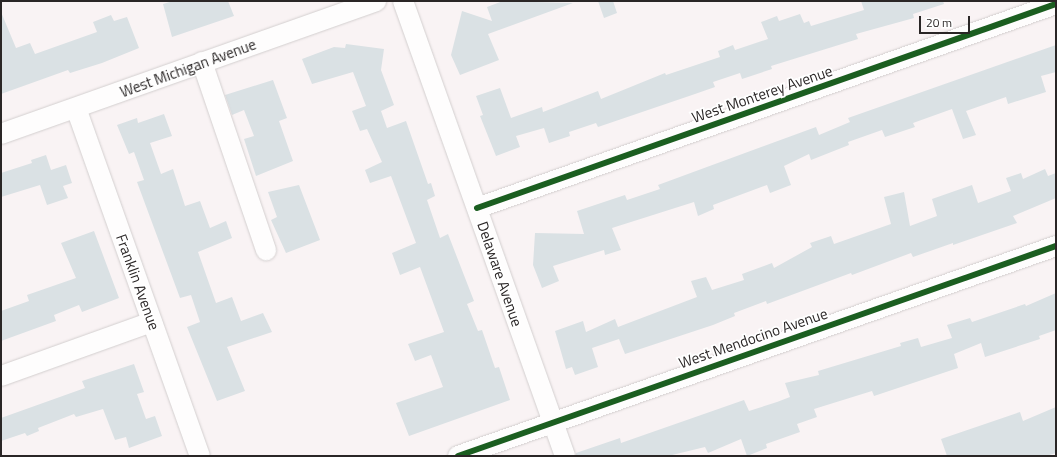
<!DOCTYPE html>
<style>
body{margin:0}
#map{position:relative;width:1057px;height:457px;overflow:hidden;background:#f9f3f4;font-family:"Titillium Web",sans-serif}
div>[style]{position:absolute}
.building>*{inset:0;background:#dae1e4}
.roads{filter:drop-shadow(0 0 1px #d3cfcf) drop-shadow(0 0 1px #d3cfcf)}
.minor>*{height:20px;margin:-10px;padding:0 10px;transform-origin:10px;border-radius:10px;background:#fefdfd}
.cycleway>*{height:6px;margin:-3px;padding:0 3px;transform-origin:3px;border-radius:3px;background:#1b5e20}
span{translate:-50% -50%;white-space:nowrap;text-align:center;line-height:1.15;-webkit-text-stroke:3.5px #fff;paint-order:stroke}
.street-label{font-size:15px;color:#2a2626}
.frame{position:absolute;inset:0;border:2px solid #2a2626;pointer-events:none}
.scale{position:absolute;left:919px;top:16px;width:51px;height:18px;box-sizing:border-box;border:2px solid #2a2626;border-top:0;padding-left:5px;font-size:12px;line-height:14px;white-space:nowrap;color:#2a2626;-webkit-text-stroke:3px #fff;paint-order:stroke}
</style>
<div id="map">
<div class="building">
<i style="clip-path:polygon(173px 1px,228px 1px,234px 16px,172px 37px,163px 4px)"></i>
<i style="clip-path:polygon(503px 1px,573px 3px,488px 34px,499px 60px,460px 75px,451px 55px,462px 11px,492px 21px,487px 7px)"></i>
<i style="clip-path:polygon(598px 1px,613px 1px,617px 13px,604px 18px)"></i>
<i style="clip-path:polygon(861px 1px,943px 1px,944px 4px,913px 14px,914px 18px,856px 34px,858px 39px,771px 66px,772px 69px,742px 79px,740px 73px,713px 82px,715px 87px,695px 94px,598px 127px,596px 123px,569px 132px,570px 136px,549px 143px,544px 128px,516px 136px,520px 147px,496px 156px,480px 116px,483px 115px,476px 96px,500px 88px,511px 118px,542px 107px,543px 112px,598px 91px,601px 99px,665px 73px,666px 75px,720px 57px,718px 51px,733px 45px,735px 50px,768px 39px,761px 22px,777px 16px,779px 21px,800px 14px,804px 23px,809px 21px,811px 26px,864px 10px)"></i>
<i style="clip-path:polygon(1px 12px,16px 48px,30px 43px,35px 54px,97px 32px,93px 22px,111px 15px,114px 21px,127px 17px,139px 48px,102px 63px,70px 73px,68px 70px,1px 94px)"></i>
<i style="clip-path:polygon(346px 44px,384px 49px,381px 70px,394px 105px,381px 111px,387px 128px,406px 121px,428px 184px,431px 183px,435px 196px,427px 200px,440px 238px,448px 234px,474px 301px,467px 304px,478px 331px,482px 330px,495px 368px,499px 367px,510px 400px,409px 436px,396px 403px,443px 387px,431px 355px,415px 361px,408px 344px,444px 332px,420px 267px,400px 275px,392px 253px,416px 243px,391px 176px,370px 183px,365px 170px,382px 162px,367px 129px,360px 131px,352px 111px,366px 106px,353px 72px,312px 84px,302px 59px,334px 47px,345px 48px)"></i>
<i style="clip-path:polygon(1056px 45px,1056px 72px,1041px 76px,1046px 92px,1008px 104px,1006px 97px,966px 111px,976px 135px,963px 139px,952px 109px,913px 123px,915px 127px,885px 137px,882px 130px,848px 142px,849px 145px,811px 160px,809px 154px,784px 166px,791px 185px,770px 193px,767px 185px,713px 205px,714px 209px,698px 216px,694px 202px,612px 228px,621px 250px,605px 255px,604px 250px,553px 266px,559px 281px,542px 288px,533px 265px,535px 233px,584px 234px,577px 211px,625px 195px,627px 200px,660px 189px,658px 185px,816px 127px,819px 135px,850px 122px,848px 118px)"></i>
<i style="clip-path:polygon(273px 80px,287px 118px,279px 121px,293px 161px,256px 176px,244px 139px,254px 136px,244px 110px,232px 115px,225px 95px)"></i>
<i style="clip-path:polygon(164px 114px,172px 136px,150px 143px,161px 174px,173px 169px,185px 206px,200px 201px,210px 228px,226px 221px,232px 238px,198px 252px,216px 303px,232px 297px,241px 321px,263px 313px,272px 332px,227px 347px,245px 391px,217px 401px,187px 327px,200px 322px,191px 295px,180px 298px,137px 182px,144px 180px,134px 152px,129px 154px,117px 125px,137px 118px,138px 123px)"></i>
<i style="clip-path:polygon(46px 155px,51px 170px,66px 165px,72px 183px,63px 186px,68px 198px,47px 205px,40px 185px,1px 197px,1px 173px,32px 163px,31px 160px)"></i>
<i style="clip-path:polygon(1045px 169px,1048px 176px,1056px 173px,1056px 198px,1013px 216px,1017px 223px,953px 245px,953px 243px,913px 257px,911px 253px,852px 275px,851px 273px,767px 304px,766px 301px,734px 313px,735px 316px,713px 325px,625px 354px,619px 339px,592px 348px,598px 367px,575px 375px,572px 367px,566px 369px,555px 331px,583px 321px,586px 332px,615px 319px,618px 327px,697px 297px,691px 281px,706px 277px,712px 290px,744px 280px,742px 274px,772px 263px,774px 268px,812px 247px,810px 243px,831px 236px,834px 244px,891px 224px,884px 197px,904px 192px,910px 226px,937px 216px,932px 199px,972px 185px,978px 203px,1011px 191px,1006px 178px,1021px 173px,1023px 179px)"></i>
<i style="clip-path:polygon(299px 185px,320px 240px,286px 253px,271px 220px,277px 217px,268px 192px)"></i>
<i style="clip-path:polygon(94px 231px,119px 298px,82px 312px,79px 305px,54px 315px,56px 321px,1px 341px,1px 311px,29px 301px,27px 295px,76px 278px,61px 243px)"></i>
<i style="clip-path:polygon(1056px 293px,1056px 330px,1039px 336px,1040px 339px,985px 357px,981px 343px,954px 354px,958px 368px,874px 396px,872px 391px,814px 409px,817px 417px,797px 424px,800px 432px,766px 444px,767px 448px,747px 456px,741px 439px,708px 453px,705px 447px,668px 456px,576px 456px,576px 453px,620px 438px,621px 443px,744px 400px,749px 411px,777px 402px,790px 397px,785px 383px,819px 375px,818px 371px,901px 346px,900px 343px,918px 338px,921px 347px,952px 338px,947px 325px,970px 318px,972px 322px,1025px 304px,1026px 306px)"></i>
<i style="clip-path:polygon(134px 364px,144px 392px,137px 394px,146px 419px,155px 416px,162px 436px,129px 448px,126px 437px,115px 440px,103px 409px,76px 417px,74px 414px,38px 428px,39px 431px,27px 436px,25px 433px,1px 441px,1px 418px,85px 388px,82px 381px)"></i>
<i style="clip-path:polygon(1056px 407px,1056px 453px,1046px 456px,947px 456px,941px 439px,1020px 412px,1023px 421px)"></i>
</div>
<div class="roads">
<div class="minor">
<i style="left:403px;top:1px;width:483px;rotate:70.4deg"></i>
<i style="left:202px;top:62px;width:199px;rotate:71.2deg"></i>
<i style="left:76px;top:108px;width:369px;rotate:70.4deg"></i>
<i style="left:1px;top:134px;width:398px;rotate:-19.5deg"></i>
<i style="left:477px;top:208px;width:614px;rotate:-19.41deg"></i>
<i style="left:1px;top:376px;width:160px;rotate:-19.7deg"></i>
<i style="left:458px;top:456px;width:634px;rotate:-19.35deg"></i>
</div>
</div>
<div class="cycleway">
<i style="left:477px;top:208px;width:614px;rotate:-19.41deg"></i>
<i style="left:458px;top:456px;width:634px;rotate:-19.35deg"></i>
</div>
<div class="street-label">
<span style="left:188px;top:68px;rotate:-20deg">West Michigan Avenue</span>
<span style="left:762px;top:94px;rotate:-19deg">West Monterey Avenue</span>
<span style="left:500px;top:274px;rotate:71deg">Delaware Avenue</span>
<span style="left:138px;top:282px;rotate:70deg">Franklin Avenue</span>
<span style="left:753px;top:338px;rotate:-19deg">West Mendocino Avenue</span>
</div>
<div class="frame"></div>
<div class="scale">20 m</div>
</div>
